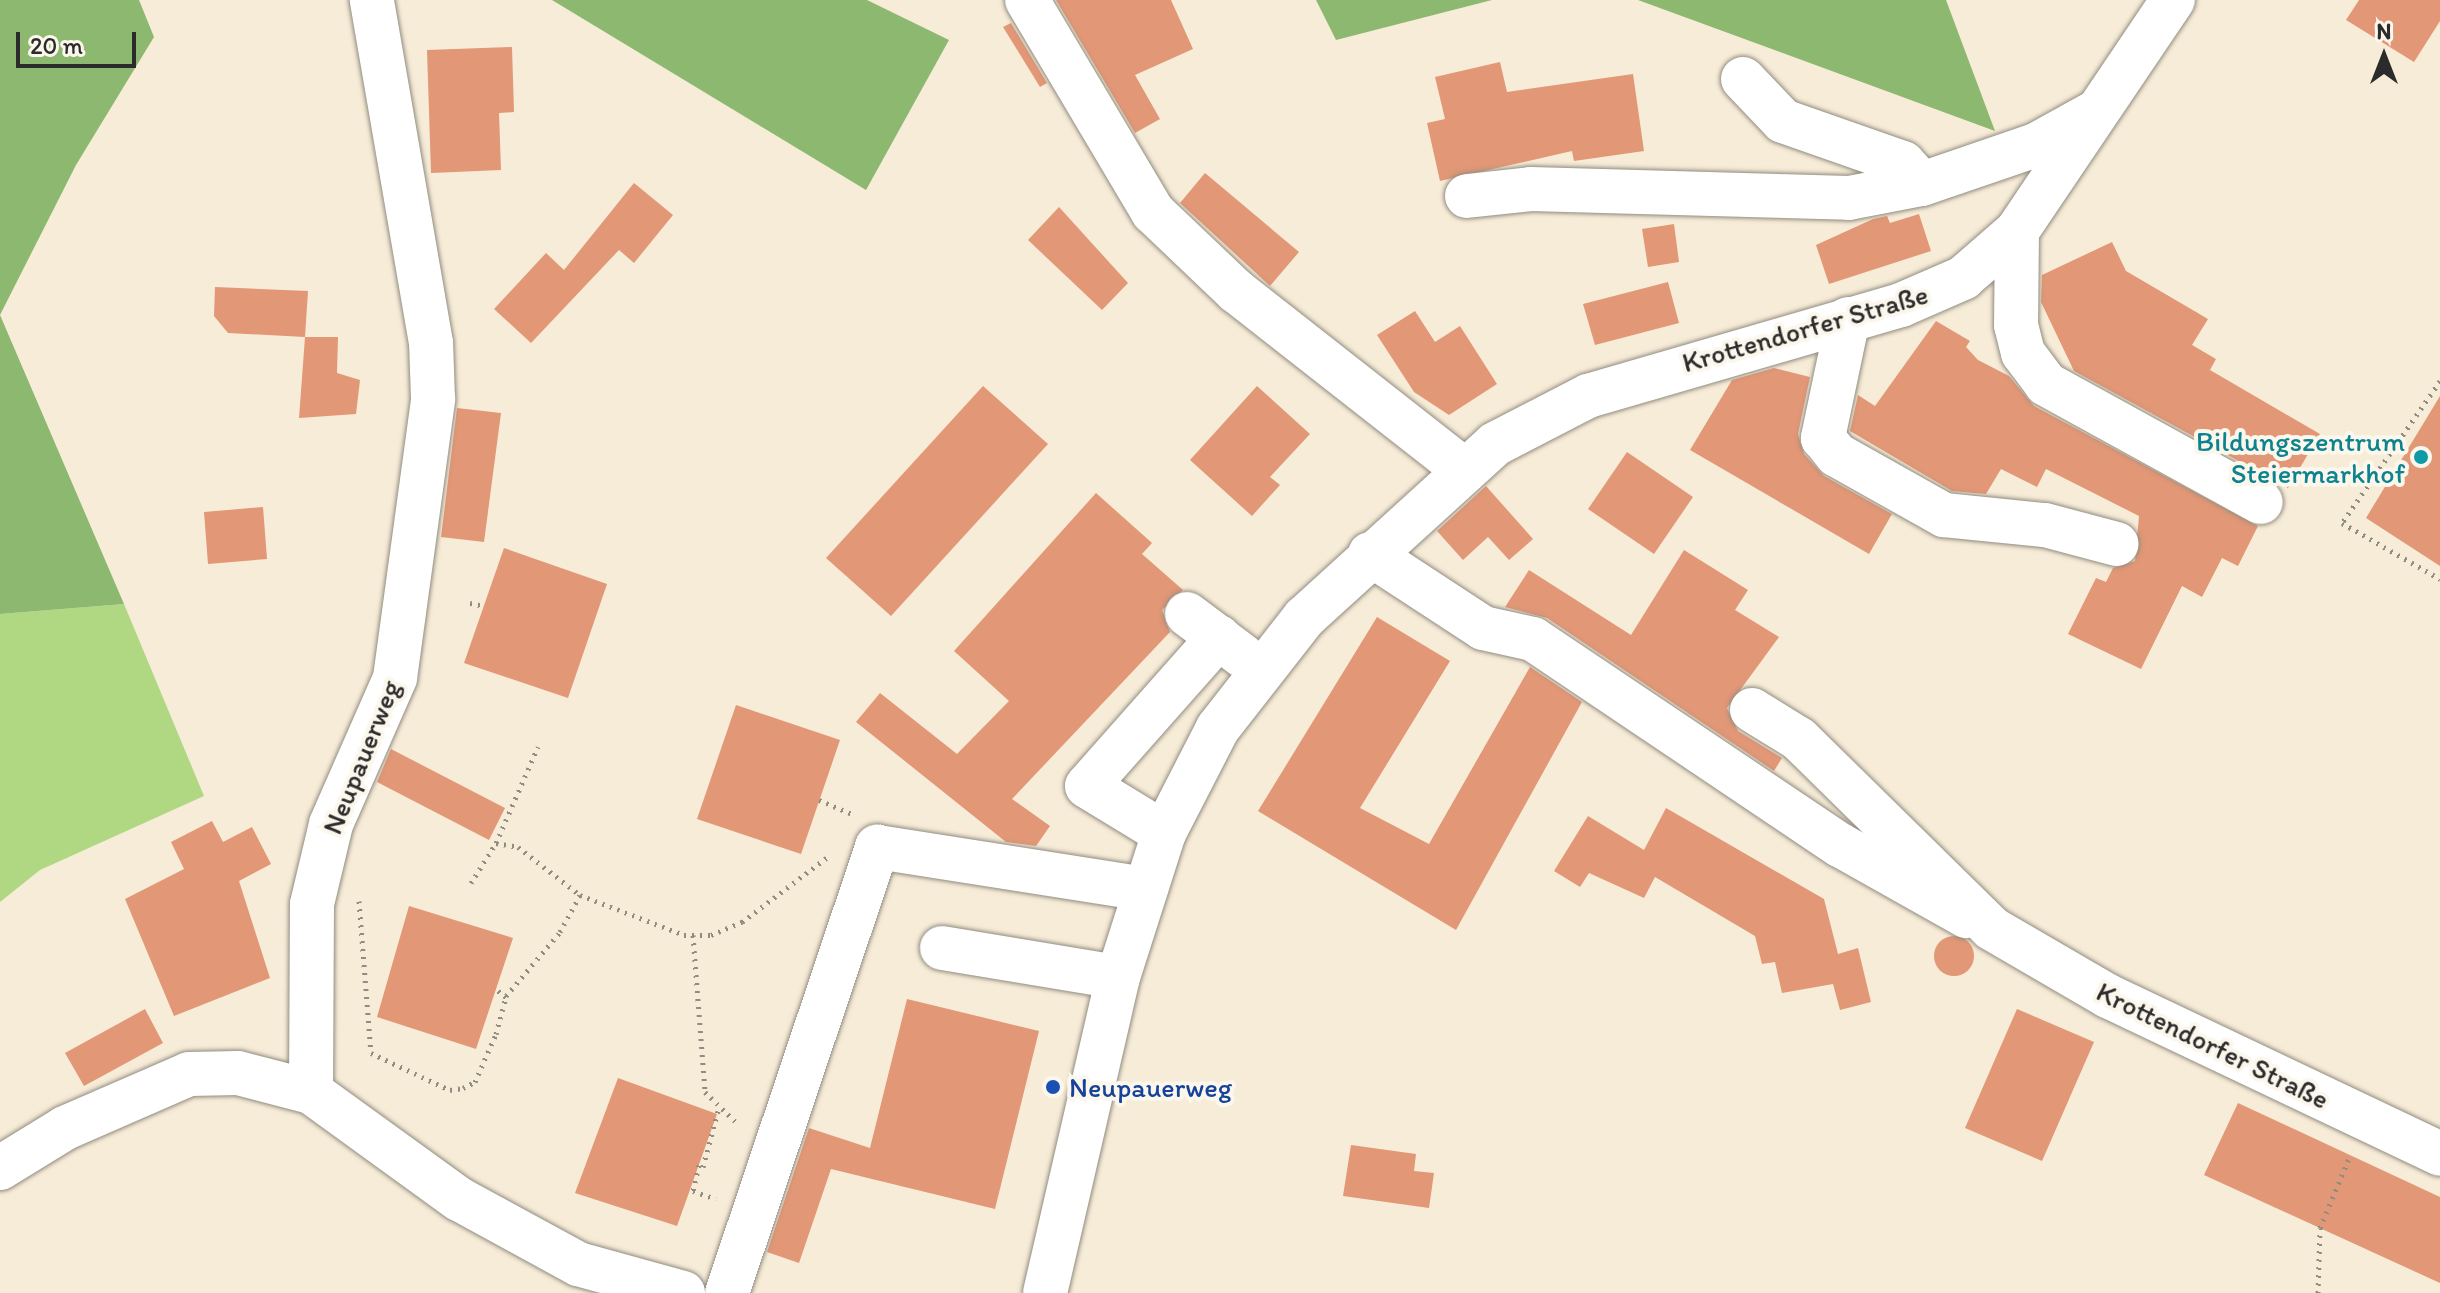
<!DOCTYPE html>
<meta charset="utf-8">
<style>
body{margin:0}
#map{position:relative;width:2440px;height:1293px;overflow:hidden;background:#f7ecd7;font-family:Itim,sans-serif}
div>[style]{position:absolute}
.green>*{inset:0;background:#b0d782}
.forest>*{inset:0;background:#8cb870}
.building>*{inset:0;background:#e29776}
.round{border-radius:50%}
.path>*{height:5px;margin-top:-2.5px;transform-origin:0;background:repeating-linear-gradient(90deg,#918c81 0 2px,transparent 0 8px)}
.roads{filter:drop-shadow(0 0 2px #918c81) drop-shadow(0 0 2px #918c81)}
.minor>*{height:44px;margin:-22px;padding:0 22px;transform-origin:22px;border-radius:22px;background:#fff}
.dots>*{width:22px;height:22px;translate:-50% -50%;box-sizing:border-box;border:4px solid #fbf7ec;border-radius:50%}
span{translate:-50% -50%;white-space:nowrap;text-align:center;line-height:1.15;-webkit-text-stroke:8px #fbf7ec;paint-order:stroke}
.street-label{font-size:28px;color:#2b2b2b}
.culture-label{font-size:28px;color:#0d838f}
.right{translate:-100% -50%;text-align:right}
.transit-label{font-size:28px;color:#164399}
.left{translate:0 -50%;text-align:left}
.north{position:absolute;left:2344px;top:16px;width:80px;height:80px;-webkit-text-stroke:6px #fbf7ec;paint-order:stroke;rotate:0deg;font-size:22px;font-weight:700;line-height:32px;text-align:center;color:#2b2b2b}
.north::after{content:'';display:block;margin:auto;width:28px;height:36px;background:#2b2b2b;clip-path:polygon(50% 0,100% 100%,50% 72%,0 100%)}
.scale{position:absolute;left:16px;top:32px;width:120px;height:36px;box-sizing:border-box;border:4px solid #2b2b2b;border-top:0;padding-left:10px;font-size:24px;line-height:28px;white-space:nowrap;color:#2b2b2b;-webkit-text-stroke:6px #fbf7ec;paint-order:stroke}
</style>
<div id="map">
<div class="green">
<i style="clip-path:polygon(124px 604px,204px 796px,40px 870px,0 902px,0 614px)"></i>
</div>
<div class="forest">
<i style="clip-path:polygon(0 0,139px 0,154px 37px,76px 165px,0 315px,124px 604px,0 614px)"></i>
<i style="clip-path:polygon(552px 0,867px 0,949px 40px,866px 190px)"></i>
<i style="clip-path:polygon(1316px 0,1492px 0,1336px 40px)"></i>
<i style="clip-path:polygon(1638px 0,1946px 0,1995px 131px)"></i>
</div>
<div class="building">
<i style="clip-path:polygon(1056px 0,1171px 0,1193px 49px,1135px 75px,1160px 119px,1135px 133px)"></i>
<i style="clip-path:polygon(2359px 0,2440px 0,2440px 21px,2414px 62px,2346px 20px)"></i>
<i style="clip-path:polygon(1011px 23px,1047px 83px,1040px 87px,1003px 27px)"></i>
<i style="clip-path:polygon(512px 47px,514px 112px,499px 113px,501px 170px,431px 173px,427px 50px)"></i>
<i style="clip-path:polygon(1500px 62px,1507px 92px,1633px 74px,1644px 151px,1574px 161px,1572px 151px,1440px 181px,1427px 123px,1445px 119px,1435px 77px)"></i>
<i style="clip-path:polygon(1205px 173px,1299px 252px,1270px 286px,1180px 203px)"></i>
<i style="clip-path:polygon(634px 183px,673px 215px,634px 263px,619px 250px,531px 343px,494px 309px,546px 253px,564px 270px)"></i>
<i style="clip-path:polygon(1059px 207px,1128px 283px,1102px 310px,1028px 240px)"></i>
<i style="clip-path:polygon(1919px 214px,1931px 251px,1829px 284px,1816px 245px,1873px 219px,1887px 216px,1890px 223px)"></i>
<i style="clip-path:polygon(1674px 224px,1679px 262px,1648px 267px,1642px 229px)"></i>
<i style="clip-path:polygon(2112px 242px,2126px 271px,2208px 319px,2192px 345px,2216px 359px,2210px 370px,2320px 434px,2288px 488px,2074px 371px,2041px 302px,2042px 275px)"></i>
<i style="clip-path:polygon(1668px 282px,1679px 323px,1595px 345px,1583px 304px)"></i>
<i style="clip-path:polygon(215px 287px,308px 291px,305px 337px,228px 333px,214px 316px)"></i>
<i style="clip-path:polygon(1415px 311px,1435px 342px,1460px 326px,1497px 384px,1449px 415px,1414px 392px,1377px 335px)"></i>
<i style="clip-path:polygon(1936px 321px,1970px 341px,1966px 347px,1978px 360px,2009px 376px,2034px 406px,2258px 526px,2238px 566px,2222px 558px,2202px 597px,2182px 586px,2141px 669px,2068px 634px,2096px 578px,2106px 582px,2113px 568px,2135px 561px,2139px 516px,2046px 469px,2037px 487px,2001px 469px,1986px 494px,1952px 491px,1850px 431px,1858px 395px,1875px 406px)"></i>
<i style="clip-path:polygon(305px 337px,338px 337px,337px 373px,360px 380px,356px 414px,299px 418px)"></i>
<i style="clip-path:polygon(1774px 368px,1810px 377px,1798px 434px,1804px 454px,1824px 476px,1892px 514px,1869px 554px,1690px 450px,1732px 380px)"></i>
<i style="clip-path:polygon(983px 386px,1048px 444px,891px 616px,826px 558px)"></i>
<i style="clip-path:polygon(1257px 386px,1310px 434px,1270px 477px,1280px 485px,1252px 516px,1190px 460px)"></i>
<i style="clip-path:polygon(2440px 396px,2440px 566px,2366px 518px)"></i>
<i style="clip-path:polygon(457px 408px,501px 413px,484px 542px,441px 537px)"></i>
<i style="clip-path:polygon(1627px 452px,1693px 497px,1654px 554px,1588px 509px)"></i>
<i style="clip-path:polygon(1486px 486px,1533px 539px,1509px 560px,1488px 537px,1463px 560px,1437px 531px)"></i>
<i style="clip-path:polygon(1096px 493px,1152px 543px,1142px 554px,1183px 590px,1162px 610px,1170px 632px,1012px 799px,1050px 826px,1036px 846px,1006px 842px,856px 722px,880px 693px,957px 754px,1009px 701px,954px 651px)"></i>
<i style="clip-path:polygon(263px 507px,267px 559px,208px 564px,204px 512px)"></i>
<i style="clip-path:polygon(504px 548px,607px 584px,568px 698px,464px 663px)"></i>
<i style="clip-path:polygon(1684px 550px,1748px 590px,1735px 610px,1779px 637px,1727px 708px,1738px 731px,1782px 758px,1774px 771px,1547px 618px,1505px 607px,1529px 570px,1631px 635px)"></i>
<i style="clip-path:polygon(1377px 617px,1450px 661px,1360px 808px,1429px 844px,1530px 667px,1582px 702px,1456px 930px,1258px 811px)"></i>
<i style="clip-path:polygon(736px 705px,840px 740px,801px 854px,697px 819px)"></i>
<i style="clip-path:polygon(391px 749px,505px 808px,489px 840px,377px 782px)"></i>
<i style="clip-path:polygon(1666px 808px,1824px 899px,1838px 954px,1858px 948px,1871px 1002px,1840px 1010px,1833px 984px,1782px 993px,1775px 962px,1762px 964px,1755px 936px,1655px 877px,1644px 898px,1589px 873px,1580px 887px,1554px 871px,1588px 816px,1644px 850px)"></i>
<i style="clip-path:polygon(212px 821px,223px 842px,252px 827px,271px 864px,239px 881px,270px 978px,174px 1016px,125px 899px,184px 869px,171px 842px)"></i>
<i style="clip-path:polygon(409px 906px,513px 938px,476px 1049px,377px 1017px)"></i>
<i class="round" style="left:1934px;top:936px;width:40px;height:40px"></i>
<i style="clip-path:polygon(907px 999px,1039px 1031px,995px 1209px,831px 1169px,799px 1263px,767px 1252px,809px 1128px,870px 1148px)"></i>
<i style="clip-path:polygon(145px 1009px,163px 1043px,84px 1086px,65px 1053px)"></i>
<i style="clip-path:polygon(2017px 1009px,2094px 1042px,2042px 1161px,1965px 1128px)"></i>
<i style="clip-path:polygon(618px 1078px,717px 1114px,677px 1226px,575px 1193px)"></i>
<i style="clip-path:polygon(2238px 1103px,2440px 1197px,2440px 1283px,2204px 1175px)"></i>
<i style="clip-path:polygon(1351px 1145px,1416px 1154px,1414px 1171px,1434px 1173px,1429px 1208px,1343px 1196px)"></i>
</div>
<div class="path">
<i style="left:2440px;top:381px;width:173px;rotate:124.6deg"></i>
<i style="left:2342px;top:523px;width:113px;rotate:29.7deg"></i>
<i style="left:470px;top:603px;width:14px;rotate:12deg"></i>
<i style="left:819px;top:800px;width:36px;rotate:23deg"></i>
<i style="left:496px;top:843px;width:105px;rotate:-66.4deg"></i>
<i style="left:471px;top:883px;width:47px;rotate:-58deg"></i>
<i style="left:496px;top:843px;width:22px;rotate:10deg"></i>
<i style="left:518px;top:847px;width:78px;rotate:37.7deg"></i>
<i style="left:580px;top:895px;width:111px;rotate:21deg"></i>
<i style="left:684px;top:935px;width:27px"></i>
<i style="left:711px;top:935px;width:34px;rotate:-23deg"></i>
<i style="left:742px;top:922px;width:109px;rotate:-37.2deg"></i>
<i style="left:359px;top:901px;width:152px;rotate:85.5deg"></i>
<i style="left:371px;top:1053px;width:87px;rotate:25.1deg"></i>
<i style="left:450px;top:1090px;width:13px;rotate:-9deg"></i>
<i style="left:463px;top:1088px;width:13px;rotate:-27deg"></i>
<i style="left:475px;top:1082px;width:52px;rotate:-66.4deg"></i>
<i style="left:496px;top:1034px;width:38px;rotate:-75deg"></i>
<i style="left:506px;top:997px;width:13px;rotate:-141deg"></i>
<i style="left:693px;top:935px;width:157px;rotate:85.6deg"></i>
<i style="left:705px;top:1092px;width:47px;rotate:44.1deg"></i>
<i style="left:506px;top:996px;width:84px;rotate:-49.8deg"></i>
<i style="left:560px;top:932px;width:42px;rotate:-61.6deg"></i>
<i style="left:699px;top:1165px;width:27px;rotate:103deg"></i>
<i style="left:693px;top:1191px;width:24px;rotate:19deg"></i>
<i style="left:703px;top:1167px;width:58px;rotate:-75deg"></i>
<i style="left:2318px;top:1293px;width:65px;rotate:-88.2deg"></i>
<i style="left:2320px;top:1228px;width:78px;rotate:-67.4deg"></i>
</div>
<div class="roads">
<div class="minor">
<i style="left:1027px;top:0;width:247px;rotate:59.3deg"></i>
<i style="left:1153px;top:212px;width:115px;rotate:43.6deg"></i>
<i style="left:1236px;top:291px;width:288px;rotate:38.1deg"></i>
<i style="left:1743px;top:79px;width:58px;rotate:46.4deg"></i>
<i style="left:1783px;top:121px;width:127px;rotate:19.3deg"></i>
<i style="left:1903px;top:163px;width:28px;rotate:48deg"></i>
<i style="left:1467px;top:196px;width:64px;rotate:-6.2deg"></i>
<i style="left:1531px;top:189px;width:318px;rotate:1.6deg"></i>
<i style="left:1849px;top:198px;width:74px;rotate:-10.9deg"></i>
<i style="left:1922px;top:184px;width:120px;rotate:-18.9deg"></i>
<i style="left:2036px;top:145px;width:64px;rotate:-29deg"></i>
<i style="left:2017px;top:231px;width:94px;rotate:90.6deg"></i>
<i style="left:2016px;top:325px;width:29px;rotate:76deg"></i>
<i style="left:2023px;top:353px;width:39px;rotate:53deg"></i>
<i style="left:2046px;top:384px;width:245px;rotate:28.8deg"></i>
<i style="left:1848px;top:319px;width:122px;rotate:101.9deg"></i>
<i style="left:1823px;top:438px;width:22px;rotate:51deg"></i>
<i style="left:1837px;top:455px;width:123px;rotate:29.3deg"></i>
<i style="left:1944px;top:515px;width:101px;rotate:5.7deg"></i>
<i style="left:2045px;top:525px;width:74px;rotate:14.8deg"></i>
<i style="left:1370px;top:554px;width:135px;rotate:33.2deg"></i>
<i style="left:1483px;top:628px;width:51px;rotate:12.4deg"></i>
<i style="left:1533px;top:639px;width:370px;rotate:33.9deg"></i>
<i style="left:1840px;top:845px;width:145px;rotate:29.4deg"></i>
<i style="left:1187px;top:614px;width:70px;rotate:36.9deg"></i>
<i style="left:1752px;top:710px;width:55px;rotate:31.7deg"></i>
<i style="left:1799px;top:739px;width:269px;rotate:44.5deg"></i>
<i style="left:1991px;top:928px;width:135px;rotate:30.2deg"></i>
<i style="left:2108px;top:996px;width:368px;rotate:25.4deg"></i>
<i style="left:1164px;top:833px;width:90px;rotate:-148.6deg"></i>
<i style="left:1087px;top:786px;width:199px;rotate:-48.5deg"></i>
<i style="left:942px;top:948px;width:178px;rotate:9.4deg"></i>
<i style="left:311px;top:1092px;width:188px;rotate:-89.7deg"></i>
<i style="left:312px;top:904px;width:82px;rotate:-76.6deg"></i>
<i style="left:331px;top:824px;width:159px;rotate:-66.3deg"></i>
<i style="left:395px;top:678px;width:282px;rotate:-82.2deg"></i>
<i style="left:433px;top:399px;width:56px;rotate:-92deg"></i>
<i style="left:431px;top:343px;width:348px;rotate:-99.8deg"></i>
<i style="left:0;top:1168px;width:76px;rotate:-31.6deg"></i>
<i style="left:65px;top:1128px;width:135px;rotate:-23.5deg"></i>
<i style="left:189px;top:1074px;width:49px;rotate:-1.2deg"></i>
<i style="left:238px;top:1073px;width:75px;rotate:14.6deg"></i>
<i style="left:311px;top:1092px;width:183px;rotate:35.9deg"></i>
<i style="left:459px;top:1199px;width:136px;rotate:28.6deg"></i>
<i style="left:578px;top:1264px;width:109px;rotate:15.4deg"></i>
<i style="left:727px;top:1293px;width:471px;rotate:-71.4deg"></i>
<i style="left:877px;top:847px;width:272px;rotate:8.9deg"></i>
<i style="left:1045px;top:1293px;width:324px;rotate:-77deg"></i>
<i style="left:1118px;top:977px;width:151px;rotate:-72.3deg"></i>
<i style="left:1164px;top:833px;width:118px;rotate:-62.8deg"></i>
<i style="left:1218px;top:728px;width:140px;rotate:-52deg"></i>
<i style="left:1304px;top:618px;width:258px;rotate:-42.3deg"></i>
<i style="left:1495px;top:444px;width:105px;rotate:-27.3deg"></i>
<i style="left:1588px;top:396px;width:326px;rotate:-16.2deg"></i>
<i style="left:1901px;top:305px;width:68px;rotate:-23.5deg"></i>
<i style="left:1963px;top:278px;width:72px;rotate:-41deg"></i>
<i style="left:2017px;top:231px;width:279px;rotate:-56deg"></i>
</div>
</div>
<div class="dots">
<i style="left:2421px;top:457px;background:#0f9aa8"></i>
<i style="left:1053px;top:1087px;background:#1a4fb4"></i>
</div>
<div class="street-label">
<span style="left:1805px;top:328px;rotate:-16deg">Krottendorfer Straße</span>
<span style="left:361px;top:757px;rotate:-68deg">Neupauerweg</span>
<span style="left:2213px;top:1045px;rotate:26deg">Krottendorfer Straße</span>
</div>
<div class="culture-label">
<span class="right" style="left:2405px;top:457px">Bildungszentrum<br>Steiermarkhof</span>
</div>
<div class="transit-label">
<span class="left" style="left:1069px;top:1087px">Neupauerweg</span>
</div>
<div class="north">N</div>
<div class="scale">20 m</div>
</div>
